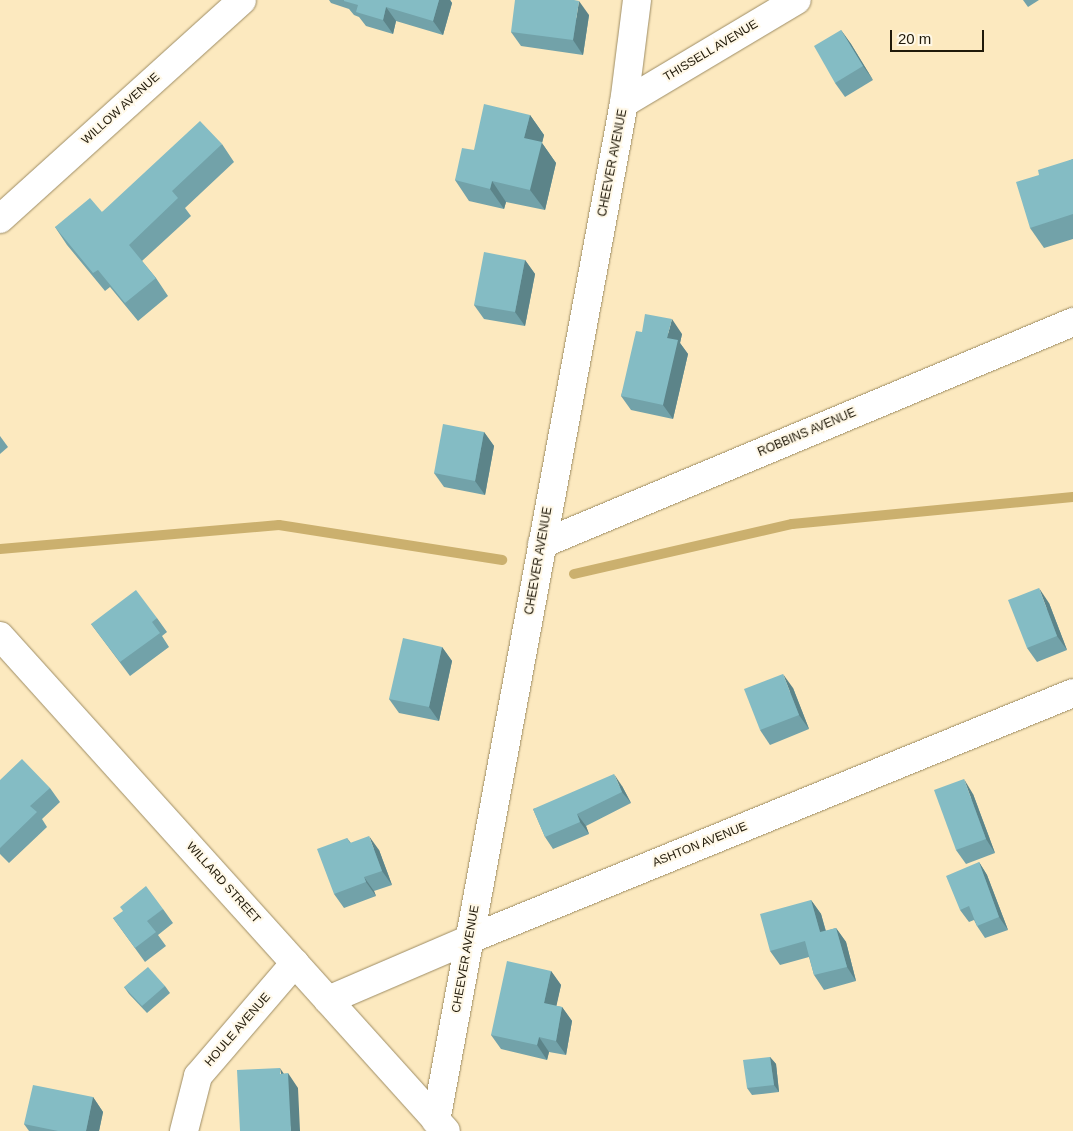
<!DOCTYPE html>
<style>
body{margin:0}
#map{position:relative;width:1073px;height:1131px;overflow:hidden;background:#fce9bf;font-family:Arial,sans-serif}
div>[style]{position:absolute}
.stream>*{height:10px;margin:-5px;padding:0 5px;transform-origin:5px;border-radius:5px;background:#cbb06e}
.roads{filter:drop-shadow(0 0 1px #9d8c64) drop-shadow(0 0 1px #9d8c64)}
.minor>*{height:28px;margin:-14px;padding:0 14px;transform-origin:14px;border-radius:14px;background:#fff}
.major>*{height:28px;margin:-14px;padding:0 14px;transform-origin:14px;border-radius:14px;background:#fff}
.wall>*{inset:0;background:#72a2a9}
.shaded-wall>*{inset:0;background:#5c8489}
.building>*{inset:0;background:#84bcc4}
span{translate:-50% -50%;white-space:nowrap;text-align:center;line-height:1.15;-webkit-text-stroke:4px #fff8e7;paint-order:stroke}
.street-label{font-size:12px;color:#201909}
.scale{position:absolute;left:890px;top:30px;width:94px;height:22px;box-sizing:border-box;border:2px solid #201909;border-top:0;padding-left:6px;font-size:15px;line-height:18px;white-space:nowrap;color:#201909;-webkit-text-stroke:4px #fff8e7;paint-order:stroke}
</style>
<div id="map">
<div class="stream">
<i style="left:0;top:549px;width:280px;rotate:-4.9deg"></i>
<i style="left:279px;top:525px;width:226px;rotate:8.9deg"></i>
<i style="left:574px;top:574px;width:224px;rotate:-12.9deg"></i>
<i style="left:792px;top:524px;width:282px;rotate:-5.5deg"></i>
</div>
<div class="roads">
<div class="minor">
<i style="left:624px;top:103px;width:201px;rotate:-30.8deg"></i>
<i style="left:0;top:219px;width:326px;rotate:-42.1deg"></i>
<i style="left:542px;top:544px;width:576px;rotate:-22.69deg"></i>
<i style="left:328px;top:1000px;width:155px;rotate:-23.2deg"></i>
<i style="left:470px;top:939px;width:651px;rotate:-22.19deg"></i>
<i style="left:436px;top:1121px;width:1035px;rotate:-79.54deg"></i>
<i style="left:624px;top:103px;width:104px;rotate:-82.8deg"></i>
<i style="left:184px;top:1131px;width:57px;rotate:-75.7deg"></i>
<i style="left:198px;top:1076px;width:149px;rotate:-49.4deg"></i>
</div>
<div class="major">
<i style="left:0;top:636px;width:666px;rotate:47.98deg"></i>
</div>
</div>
<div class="wall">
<i style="clip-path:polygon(329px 0,450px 0,452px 3px,443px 35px,396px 21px,393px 34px,366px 26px,359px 17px,354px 15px,349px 9px,331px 3px)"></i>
<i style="clip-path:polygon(1023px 0,1039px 0,1028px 7px)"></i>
<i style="clip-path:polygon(589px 15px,583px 55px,521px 46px,511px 32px)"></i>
<i style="clip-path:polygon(841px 30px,851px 44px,873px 80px,845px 97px,835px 83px)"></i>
<i style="clip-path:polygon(530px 115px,544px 135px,542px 143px,556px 163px,545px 210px,506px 202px,504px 209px,469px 201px,455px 180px,474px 150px)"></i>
<i style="clip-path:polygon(222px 144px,234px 162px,185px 208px,191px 216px,142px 261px,156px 278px,168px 296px,138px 321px,110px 287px,105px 291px,67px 245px,55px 227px,102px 212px)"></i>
<i style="clip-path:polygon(1073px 159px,1073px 239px,1044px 248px,1030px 228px,1039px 175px)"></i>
<i style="clip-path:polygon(525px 260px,535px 274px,525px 326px,484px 319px,474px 305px)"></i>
<i style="clip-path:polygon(642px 332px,682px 334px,680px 343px,688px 354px,673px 419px,631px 410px,621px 396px)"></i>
<i style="clip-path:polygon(484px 432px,494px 446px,485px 495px,444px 487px,434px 473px)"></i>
<i style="clip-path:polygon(0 436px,8px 447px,0 454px)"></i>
<i style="clip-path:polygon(1049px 603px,1067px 650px,1037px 662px,1027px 648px)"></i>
<i style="clip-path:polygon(157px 618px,167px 632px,162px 636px,169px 647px,130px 676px,91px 624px)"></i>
<i style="clip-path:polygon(442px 647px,452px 661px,439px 721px,399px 713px,389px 699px)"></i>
<i style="clip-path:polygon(793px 688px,809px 729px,770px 745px,760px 730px)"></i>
<i style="clip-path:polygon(0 780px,50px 788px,60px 802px,42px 819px,47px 827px,9px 863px,0 854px)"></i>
<i style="clip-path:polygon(622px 786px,631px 803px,586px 826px,589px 834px,553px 849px,545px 837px,533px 809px)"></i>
<i style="clip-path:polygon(973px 794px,995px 853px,966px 864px,956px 850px)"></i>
<i style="clip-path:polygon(347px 838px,351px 843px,379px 850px,392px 885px,374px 891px,376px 896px,344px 908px,334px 894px)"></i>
<i style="clip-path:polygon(979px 862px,987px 875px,1008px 930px,985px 938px,977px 926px,974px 920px,969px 922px,960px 910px)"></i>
<i style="clip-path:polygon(811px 900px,821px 914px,826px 931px,836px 928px,846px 942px,856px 981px,824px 990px,814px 975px,809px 957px,780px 965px,770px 951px)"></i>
<i style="clip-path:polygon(163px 909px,173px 923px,158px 935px,166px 946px,145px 962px,113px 918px)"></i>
<i style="clip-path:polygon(551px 971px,561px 985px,556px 1006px,562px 1007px,572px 1021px,566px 1055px,549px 1052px,547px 1060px,501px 1049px,491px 1035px)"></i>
<i style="clip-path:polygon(165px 986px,170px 993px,147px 1013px,129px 994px,124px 987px)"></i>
<i style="clip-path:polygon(770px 1057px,776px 1064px,779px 1092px,752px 1095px,747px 1088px)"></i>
<i style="clip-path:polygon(93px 1097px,103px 1112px,99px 1131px,29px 1131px,24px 1124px)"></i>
</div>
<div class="shaded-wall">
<i style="clip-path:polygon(439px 0,450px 0,452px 3px,443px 35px,433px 21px)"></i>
<i style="clip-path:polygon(579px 1px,589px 15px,583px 55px,573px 40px)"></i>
<i style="clip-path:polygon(386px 7px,396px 21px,393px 34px,383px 20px)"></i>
<i style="clip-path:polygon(841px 30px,851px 44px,873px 80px,863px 66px)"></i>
<i style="clip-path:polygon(530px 115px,544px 135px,542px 143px,556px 163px,545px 210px,530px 190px,524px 138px)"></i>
<i style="clip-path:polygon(492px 181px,506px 202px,504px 209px,490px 189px)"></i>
<i style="clip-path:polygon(525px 260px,535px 274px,525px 326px,515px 312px)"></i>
<i style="clip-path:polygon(672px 319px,682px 334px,680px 343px,688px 354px,673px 419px,663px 405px,667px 338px)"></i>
<i style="clip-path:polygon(484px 432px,494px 446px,485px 495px,475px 481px)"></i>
<i style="clip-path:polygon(1039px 588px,1049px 603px,1067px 650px,1057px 636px)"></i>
<i style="clip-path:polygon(442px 647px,452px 661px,439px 721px,429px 707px)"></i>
<i style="clip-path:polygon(783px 674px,793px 688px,809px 729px,799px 715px)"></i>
<i style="clip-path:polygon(614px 774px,622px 786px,631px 803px,622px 792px)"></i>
<i style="clip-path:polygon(964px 779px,973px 794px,995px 853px,986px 839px)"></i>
<i style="clip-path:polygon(577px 814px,586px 826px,589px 834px,580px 822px)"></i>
<i style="clip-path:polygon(369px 836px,379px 850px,392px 885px,382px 871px)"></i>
<i style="clip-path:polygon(979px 862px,987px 875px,1008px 930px,999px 917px)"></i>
<i style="clip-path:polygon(364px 877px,374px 891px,376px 896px,366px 882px)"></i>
<i style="clip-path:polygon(811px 900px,821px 914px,830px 947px,820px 932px)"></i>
<i style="clip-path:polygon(836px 928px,846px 942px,856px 981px,847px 967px)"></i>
<i style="clip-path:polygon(551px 971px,561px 985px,554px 1017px,544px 1003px)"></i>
<i style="clip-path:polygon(562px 1007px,572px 1021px,566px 1055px,556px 1041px)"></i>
<i style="clip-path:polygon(539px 1037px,549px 1052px,547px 1060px,537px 1045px)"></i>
<i style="clip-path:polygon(770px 1057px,776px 1064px,779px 1092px,774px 1085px)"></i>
<i style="clip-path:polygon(280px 1068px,288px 1080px,288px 1073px,298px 1088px,300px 1131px,291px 1131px)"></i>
<i style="clip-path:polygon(93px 1097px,103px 1112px,99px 1131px,86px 1131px)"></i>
</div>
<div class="building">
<i style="clip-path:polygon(344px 0,439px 0,433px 21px,386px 7px,383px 20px,356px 12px,358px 5px,344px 1px)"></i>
<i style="clip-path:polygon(515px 0,574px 0,579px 1px,573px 40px,511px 32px)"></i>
<i style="clip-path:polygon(841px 30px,863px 66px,835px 83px,814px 46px)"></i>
<i style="clip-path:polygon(484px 104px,530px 115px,524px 138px,542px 142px,530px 190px,492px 181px,490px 189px,455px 180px,462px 148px,474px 150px)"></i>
<i style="clip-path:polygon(200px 121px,222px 144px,172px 191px,178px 198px,129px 245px,156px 278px,125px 303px,98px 270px,93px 273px,55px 227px,90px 198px,102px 212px)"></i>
<i style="clip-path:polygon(1073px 159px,1073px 214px,1030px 228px,1016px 182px,1039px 175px,1038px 170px)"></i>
<i style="clip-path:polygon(484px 252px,525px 260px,515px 312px,474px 305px)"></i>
<i style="clip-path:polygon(645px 314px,672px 319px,667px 338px,678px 340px,663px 405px,621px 396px,636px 331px,642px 332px)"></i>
<i style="clip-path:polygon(443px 424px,484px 432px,475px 481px,434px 473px)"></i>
<i style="clip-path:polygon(1039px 588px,1057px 636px,1027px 648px,1008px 600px)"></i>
<i style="clip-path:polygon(136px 590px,157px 618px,152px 622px,160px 633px,120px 662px,91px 624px)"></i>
<i style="clip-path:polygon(403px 638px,442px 647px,429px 707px,389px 699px)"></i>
<i style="clip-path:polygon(783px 674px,799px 715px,760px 730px,744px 689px)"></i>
<i style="clip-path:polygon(22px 759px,50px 788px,30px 806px,37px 812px,0 848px,0 780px)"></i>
<i style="clip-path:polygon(614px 774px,622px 792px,577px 814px,580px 822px,545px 837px,533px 809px)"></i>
<i style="clip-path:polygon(964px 779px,986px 839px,956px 850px,934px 790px)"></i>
<i style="clip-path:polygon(369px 836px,382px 871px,364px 877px,366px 882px,334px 894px,317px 849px,347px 838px,350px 843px)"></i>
<i style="clip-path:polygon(979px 862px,999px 917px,977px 926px,969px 906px,960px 910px,946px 876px)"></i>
<i style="clip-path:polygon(146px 886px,163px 909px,147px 921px,156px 932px,135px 948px,113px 918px,123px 911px,120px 907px)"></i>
<i style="clip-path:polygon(811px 900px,820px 932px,836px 928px,847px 967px,814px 975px,805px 941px,770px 951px,760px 914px)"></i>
<i style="clip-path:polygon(507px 961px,551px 971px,544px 1003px,562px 1007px,556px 1041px,539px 1037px,537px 1045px,491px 1035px)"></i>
<i style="clip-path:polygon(148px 967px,165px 986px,142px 1006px,124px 987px)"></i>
<i style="clip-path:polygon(770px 1057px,774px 1085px,747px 1088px,743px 1060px)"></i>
<i style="clip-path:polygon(280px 1068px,280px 1074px,288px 1073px,291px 1131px,240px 1131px,237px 1070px)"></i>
<i style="clip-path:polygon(33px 1085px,93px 1097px,86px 1131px,58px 1131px,24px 1124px)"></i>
</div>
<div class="street-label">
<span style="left:711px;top:51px;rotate:-31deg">THISSELL AVENUE</span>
<span style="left:121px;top:109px;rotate:-42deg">WILLOW AVENUE</span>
<span style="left:613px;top:163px;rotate:-79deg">CHEEVER AVENUE</span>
<span style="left:807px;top:433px;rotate:-23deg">ROBBINS AVENUE</span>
<span style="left:539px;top:561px;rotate:-80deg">CHEEVER AVENUE</span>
<span style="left:700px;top:845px;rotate:-22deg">ASHTON AVENUE</span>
<span style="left:223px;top:883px;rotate:48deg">WILLARD STREET</span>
<span style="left:466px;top:959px;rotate:-80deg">CHEEVER AVENUE</span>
<span style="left:238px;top:1030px;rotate:-49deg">HOULE AVENUE</span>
</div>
<div class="scale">20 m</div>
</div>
